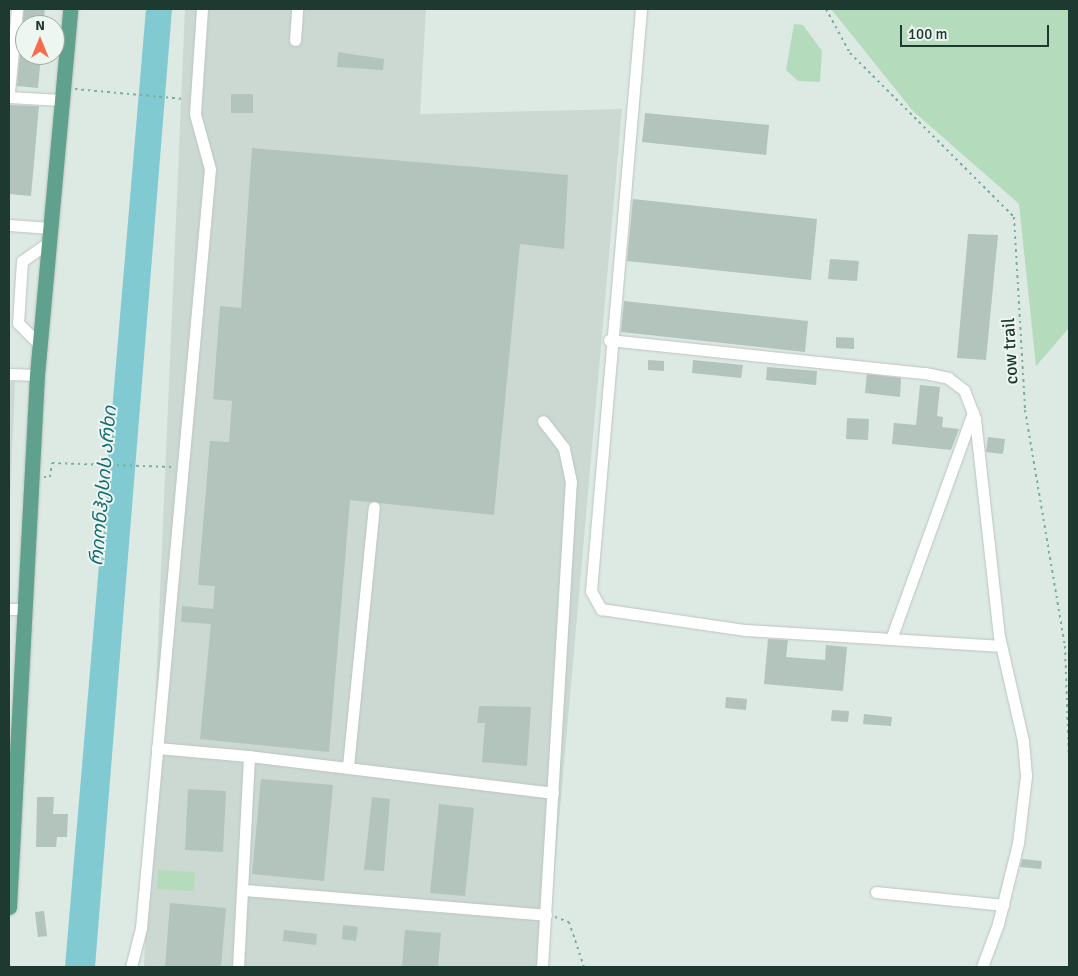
<!DOCTYPE html>
<meta charset="utf-8">
<style>
body{margin:0}
#map{position:relative;width:1078px;height:976px;overflow:hidden;background:#dde9e3;font-family:Signika,"Noto Sans Georgian",sans-serif}
div>[style]{position:absolute}
.built>*{inset:0;background:#cbd9d2}
.green>*{inset:0;background:#b4dcbc}
.water>*{inset:0;background:#81cad2}
.building>*{inset:0;background:#b2c4bc}
.path>*{height:2px;margin-top:-1px;transform-origin:0;background:repeating-linear-gradient(90deg,#7cae9b 0 2.5px,transparent 0 6.5px)}
.roads{filter:drop-shadow(0 0 1px #bcc4c1) drop-shadow(0 0 1px #bcc4c1)}
.minor>*{height:11px;margin:-5.5px;padding:0 5.5px;transform-origin:5.5px;border-radius:5.5px;background:#fff}
.major>*{height:15px;margin:-7.5px;padding:0 7.5px;transform-origin:7.5px;border-radius:7.5px;background:#5fa18c}
span{translate:-50% -50%;white-space:nowrap;text-align:center;line-height:1.15;-webkit-text-stroke:4px #edf6f1;paint-order:stroke}
.street-label{font-size:18px;color:#1e3930}
.water-label{font-size:19px;color:#176c76;font-style:italic}
.frame{position:absolute;inset:0;border:10px solid #1e3930;pointer-events:none}
.north{position:absolute;left:15px;top:15px;width:50px;height:50px;box-sizing:border-box;background:#edf6f1;border:1px solid #9aaaa4;border-radius:50%;rotate:0deg;font-size:14px;font-weight:700;line-height:20px;text-align:center;color:#1e3930}
.north::after{content:'';display:block;margin:auto;width:18px;height:22px;background:#f76c4d;clip-path:polygon(50% 0,100% 100%,50% 72%,0 100%)}
.scale{position:absolute;left:900px;top:25px;width:149px;height:22px;box-sizing:border-box;border:2px solid #1e3930;border-top:0;padding-left:6px;font-size:15px;line-height:18px;white-space:nowrap;color:#1e3930;-webkit-text-stroke:4px #edf6f1;paint-order:stroke}
</style>
<div id="map">
<div class="built">
<i style="clip-path:polygon(185px 9px,426px 9px,420px 114px,622px 109px,546px 967px,144px 967px)"></i>
<i style="clip-path:polygon(9px 382px,15px 382px,9px 522px)"></i>
</div>
<div class="green">
<i style="clip-path:polygon(831px 9px,1069px 9px,1069px 328px,1036px 366px,1019px 204px,913px 111px)"></i>
<i style="clip-path:polygon(794px 24px,803px 25px,822px 51px,820px 82px,798px 81px,786px 70px)"></i>
<i style="clip-path:polygon(158px 870px,195px 872px,194px 891px,157px 889px)"></i>
</div>
<div class="water">
<i style="clip-path:polygon(146px 9px,172px 9px,95px 967px,65px 967px)"></i>
</div>
<div class="building">
<i style="clip-path:polygon(24px 9px,45px 9px,43px 25px,25px 25px,25px 55px,41px 55px,38px 88px,17px 86px)"></i>
<i style="clip-path:polygon(338px 52px,384px 59px,383px 70px,337px 67px)"></i>
<i style="clip-path:polygon(231px 94px,253px 94px,253px 113px,231px 113px)"></i>
<i style="clip-path:polygon(10px 105px,39px 106px,31px 196px,9px 194px)"></i>
<i style="clip-path:polygon(645px 113px,769px 125px,766px 155px,642px 142px)"></i>
<i style="clip-path:polygon(252px 148px,568px 175px,564px 249px,520px 244px,494px 515px,350px 500px,329px 752px,200px 739px,211px 624px,181px 622px,182px 606px,213px 609px,215px 586px,198px 585px,210px 441px,229px 442px,232px 401px,213px 399px,220px 306px,241px 308px)"></i>
<i style="clip-path:polygon(633px 199px,817px 219px,811px 280px,627px 261px)"></i>
<i style="clip-path:polygon(968px 234px,998px 235px,986px 360px,957px 358px)"></i>
<i style="clip-path:polygon(830px 259px,859px 261px,857px 281px,828px 279px)"></i>
<i style="clip-path:polygon(624px 301px,808px 321px,805px 352px,621px 332px)"></i>
<i style="clip-path:polygon(836px 337px,854px 338px,854px 349px,836px 348px)"></i>
<i style="clip-path:polygon(648px 360px,664px 361px,664px 371px,648px 370px)"></i>
<i style="clip-path:polygon(693px 360px,743px 365px,741px 378px,692px 373px)"></i>
<i style="clip-path:polygon(767px 367px,817px 371px,816px 385px,766px 380px)"></i>
<i style="clip-path:polygon(867px 374px,901px 378px,900px 397px,865px 393px)"></i>
<i style="clip-path:polygon(920px 385px,940px 387px,937px 416px,943px 417px,942px 427px,959px 429px,951px 450px,892px 444px,894px 423px,916px 425px)"></i>
<i style="clip-path:polygon(847px 418px,869px 419px,868px 440px,846px 439px)"></i>
<i style="clip-path:polygon(988px 437px,1005px 439px,1003px 454px,986px 452px)"></i>
<i style="clip-path:polygon(768px 639px,788px 640px,786px 657px,825px 660px,826px 645px,847px 647px,843px 691px,764px 684px)"></i>
<i style="clip-path:polygon(726px 697px,747px 699px,746px 710px,725px 708px)"></i>
<i style="clip-path:polygon(479px 706px,531px 707px,527px 766px,482px 762px,485px 723px,477px 723px)"></i>
<i style="clip-path:polygon(832px 710px,849px 711px,848px 722px,831px 721px)"></i>
<i style="clip-path:polygon(864px 714px,892px 717px,891px 726px,863px 724px)"></i>
<i style="clip-path:polygon(261px 779px,333px 785px,324px 881px,252px 874px)"></i>
<i style="clip-path:polygon(188px 789px,226px 791px,223px 852px,185px 850px)"></i>
<i style="clip-path:polygon(37px 797px,54px 797px,53px 814px,68px 814px,67px 837px,57px 837px,56px 847px,36px 847px)"></i>
<i style="clip-path:polygon(372px 797px,390px 799px,384px 871px,364px 870px)"></i>
<i style="clip-path:polygon(439px 804px,474px 808px,465px 896px,430px 893px)"></i>
<i style="clip-path:polygon(1022px 859px,1042px 861px,1041px 869px,1020px 867px)"></i>
<i style="clip-path:polygon(170px 903px,226px 908px,221px 967px,165px 967px)"></i>
<i style="clip-path:polygon(44px 911px,47px 936px,38px 937px,35px 912px)"></i>
<i style="clip-path:polygon(343px 925px,358px 927px,356px 941px,342px 939px)"></i>
<i style="clip-path:polygon(284px 930px,317px 934px,316px 945px,283px 941px)"></i>
<i style="clip-path:polygon(405px 930px,441px 933px,438px 967px,402px 967px)"></i>
</div>
<div class="path">
<i style="left:826px;top:9px;width:50px;rotate:61.4deg"></i>
<i style="left:850px;top:53px;width:232px;rotate:45deg"></i>
<i style="left:1014px;top:217px;width:193px;rotate:86.7deg"></i>
<i style="left:1025px;top:410px;width:239px;rotate:80.4deg"></i>
<i style="left:1065px;top:646px;width:117px;rotate:88deg"></i>
<i style="left:75px;top:89px;width:110px;rotate:5.2deg"></i>
<i style="left:44px;top:477px;width:6px"></i>
<i style="left:50px;top:477px;width:14px;rotate:-82deg"></i>
<i style="left:52px;top:463px;width:120px;rotate:1.9deg"></i>
<i style="left:1069px;top:857px;width:19px;rotate:90deg"></i>
<i style="left:555px;top:917px;width:15px;rotate:20deg"></i>
<i style="left:569px;top:922px;width:47px;rotate:71.6deg"></i>
</div>
<div class="roads">
<div class="minor">
<i style="left:641px;top:9px;width:584px;rotate:94.91deg"></i>
<i style="left:591px;top:591px;width:21px;rotate:61deg"></i>
<i style="left:601px;top:609px;width:146px;rotate:8.3deg"></i>
<i style="left:745px;top:630px;width:146px;rotate:3.5deg"></i>
<i style="left:891px;top:639px;width:241px;rotate:-70.1deg"></i>
<i style="left:295px;top:40px;width:31px;rotate:-86deg"></i>
<i style="left:9px;top:92px;width:83px;rotate:-84.5deg"></i>
<i style="left:9px;top:97px;width:52px;rotate:3.3deg"></i>
<i style="left:9px;top:225px;width:41px;rotate:4.2deg"></i>
<i style="left:609px;top:340px;width:318px;rotate:6deg"></i>
<i style="left:925px;top:373px;width:24px;rotate:12deg"></i>
<i style="left:948px;top:378px;width:20px;rotate:37deg"></i>
<i style="left:964px;top:390px;width:31px;rotate:69deg"></i>
<i style="left:975px;top:419px;width:218px;rotate:83.7deg"></i>
<i style="left:999px;top:636px;width:108px;rotate:77.1deg"></i>
<i style="left:1023px;top:741px;width:35px;rotate:85deg"></i>
<i style="left:1026px;top:776px;width:67px;rotate:96.8deg"></i>
<i style="left:1018px;top:843px;width:83px;rotate:103.9deg"></i>
<i style="left:998px;top:924px;width:46px;rotate:110.4deg"></i>
<i style="left:39px;top:344px;width:30px;rotate:-135deg"></i>
<i style="left:18px;top:323px;width:62px;rotate:-86.3deg"></i>
<i style="left:22px;top:261px;width:32px;rotate:-35deg"></i>
<i style="left:9px;top:374px;width:28px;rotate:2deg"></i>
<i style="left:9px;top:609px;width:15px"></i>
<i style="left:891px;top:639px;width:110px;rotate:3.6deg"></i>
<i style="left:157px;top:748px;width:92px;rotate:5deg"></i>
<i style="left:348px;top:766px;width:260px;rotate:-84.3deg"></i>
<i style="left:244px;top:890px;width:303px;rotate:4.7deg"></i>
<i style="left:876px;top:892px;width:128px;rotate:5.8deg"></i>
<i style="left:131px;top:967px;width:40px;rotate:-75.6deg"></i>
<i style="left:141px;top:928px;width:762px;rotate:-84.81deg"></i>
<i style="left:210px;top:169px;width:57px;rotate:-105.3deg"></i>
<i style="left:195px;top:114px;width:105px;rotate:-86.2deg"></i>
<i style="left:238px;top:967px;width:211px;rotate:-87deg"></i>
<i style="left:249px;top:756px;width:306px;rotate:6.9deg"></i>
<i style="left:542px;top:967px;width:486px;rotate:-86.6deg"></i>
<i style="left:571px;top:482px;width:35px;rotate:-102deg"></i>
<i style="left:564px;top:448px;width:34px;rotate:-128deg"></i>
</div>
<div class="major">
<i style="left:9px;top:907px;width:533px;rotate:-86.99deg"></i>
<i style="left:37px;top:375px;width:367px;rotate:-84.8deg"></i>
</div>
</div>
<div class="street-label">
<span style="left:1010px;top:351px;rotate:-93deg">cow trail</span>
</div>
<div class="water-label">
<span style="left:104px;top:486px;rotate:-85deg">რიონჰესის არხი</span>
</div>
<div class="frame"></div>
<div class="north">N</div>
<div class="scale">100 m</div>
</div>
